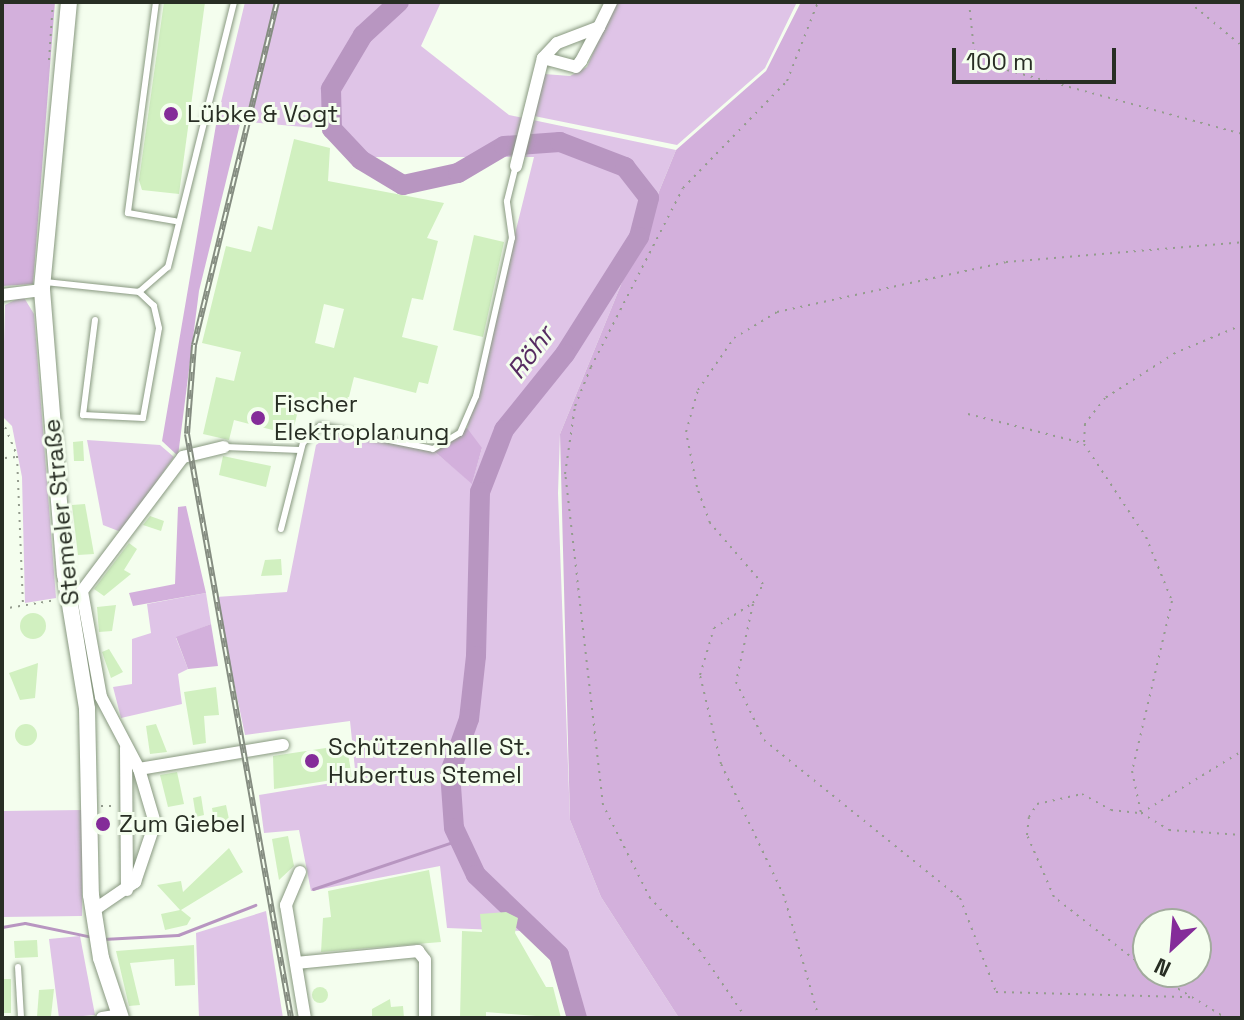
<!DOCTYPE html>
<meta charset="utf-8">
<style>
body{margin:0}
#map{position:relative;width:1244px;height:1020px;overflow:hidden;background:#f4feee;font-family:"Space Grotesk",sans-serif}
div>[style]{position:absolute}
.green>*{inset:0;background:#dfc4e7}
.forest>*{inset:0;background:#d3b0dc}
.stream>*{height:3px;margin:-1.5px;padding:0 1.5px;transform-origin:1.5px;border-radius:1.5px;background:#b896c1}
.river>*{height:20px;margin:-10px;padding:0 10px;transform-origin:10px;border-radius:10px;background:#b896c1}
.building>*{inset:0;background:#d1f0c0}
.round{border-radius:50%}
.path>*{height:2px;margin-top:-1px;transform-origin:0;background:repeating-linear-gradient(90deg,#949c8e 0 2px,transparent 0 8px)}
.roads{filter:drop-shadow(0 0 2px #889880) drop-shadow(0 0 2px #889880)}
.service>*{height:6px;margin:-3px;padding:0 3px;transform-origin:3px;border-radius:3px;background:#fff}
.minor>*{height:12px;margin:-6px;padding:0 6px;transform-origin:6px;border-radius:6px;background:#fff}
.secondary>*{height:16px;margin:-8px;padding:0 8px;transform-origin:8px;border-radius:8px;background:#fff}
.rail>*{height:6px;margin-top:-3px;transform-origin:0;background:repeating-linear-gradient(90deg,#f4feee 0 9px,#858d81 0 18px);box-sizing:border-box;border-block:2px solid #858d81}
.dots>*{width:22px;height:22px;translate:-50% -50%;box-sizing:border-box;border:4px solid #f4feee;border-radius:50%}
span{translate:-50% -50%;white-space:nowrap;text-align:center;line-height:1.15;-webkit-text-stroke:6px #f4feee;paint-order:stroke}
.poi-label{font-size:24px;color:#282e24}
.left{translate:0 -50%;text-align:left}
.street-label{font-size:24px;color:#282e24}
.water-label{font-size:26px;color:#562b61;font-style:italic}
.frame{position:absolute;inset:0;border:4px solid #282e24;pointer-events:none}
.north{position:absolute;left:1132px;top:908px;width:80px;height:80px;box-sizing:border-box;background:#f4feee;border:2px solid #a2ab9d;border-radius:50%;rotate:206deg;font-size:22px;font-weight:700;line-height:32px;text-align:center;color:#282e24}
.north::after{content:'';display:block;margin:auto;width:28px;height:36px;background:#842c99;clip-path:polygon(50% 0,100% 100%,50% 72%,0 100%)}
.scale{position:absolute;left:952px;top:48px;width:164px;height:36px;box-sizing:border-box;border:4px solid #282e24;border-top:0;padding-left:10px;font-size:24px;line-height:28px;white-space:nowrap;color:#282e24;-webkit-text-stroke:6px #f4feee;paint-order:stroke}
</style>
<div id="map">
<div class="green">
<i style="clip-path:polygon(evenodd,245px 2px,441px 2px,421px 46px,509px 115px,676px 150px,560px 434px,558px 493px,570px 820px,601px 897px,679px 1018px,568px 1018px,552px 961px,523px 931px,447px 928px,440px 866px,311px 891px,299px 830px,264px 833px,259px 795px,356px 779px,350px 721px,245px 735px,216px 597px,287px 592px,316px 445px,342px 427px,434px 451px,467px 428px,534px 157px,361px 157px,326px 129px,217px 119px,245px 2px,482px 448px,472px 483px,435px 452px,482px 448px)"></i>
<i style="clip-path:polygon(615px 2px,797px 2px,765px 68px,677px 145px,534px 116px,544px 74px,570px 76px,587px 67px)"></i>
<i style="clip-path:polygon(23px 296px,34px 314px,56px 598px,25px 603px,22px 477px,12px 426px,2px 416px,5px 305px)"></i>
<i style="clip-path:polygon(87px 440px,160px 445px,174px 457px,121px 532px,103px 525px)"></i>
<i style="clip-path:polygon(206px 593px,211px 624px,176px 638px,188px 669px,178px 674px,182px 704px,121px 718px,113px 687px,132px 684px,132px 639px,151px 633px,147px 604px)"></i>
<i style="clip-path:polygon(83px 810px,82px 916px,2px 917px,2px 811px)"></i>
<i style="clip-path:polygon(266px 911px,283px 1018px,199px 1018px,196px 933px)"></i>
<i style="clip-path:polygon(80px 936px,95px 1015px,59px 1018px,49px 939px)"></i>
</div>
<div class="forest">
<i style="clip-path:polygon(2px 2px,55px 2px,33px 284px,2px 286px)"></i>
<i style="clip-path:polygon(evenodd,801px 2px,1242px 2px,1242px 1018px,679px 1018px,601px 897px,570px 820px,560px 434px,676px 150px,766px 71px,801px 2px,1148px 924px,1196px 924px,1196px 972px,1148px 972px,1148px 924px)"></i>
<i style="clip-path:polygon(217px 119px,241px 120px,199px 291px,178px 456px,162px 441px)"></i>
<i style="clip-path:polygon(467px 428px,482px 448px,472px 484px,435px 452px)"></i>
<i style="clip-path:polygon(186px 506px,206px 593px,133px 606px,129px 593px,175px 584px,178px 507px)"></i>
<i style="clip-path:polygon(211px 624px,218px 666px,188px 669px,176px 637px)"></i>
</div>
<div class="stream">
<i style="left:313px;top:889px;width:154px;rotate:-18.6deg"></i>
<i style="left:2px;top:927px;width:23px;rotate:-10deg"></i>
<i style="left:25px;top:923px;width:68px;rotate:11.8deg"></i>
<i style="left:103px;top:939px;width:75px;rotate:-3.1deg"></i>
<i style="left:178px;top:935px;width:83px;rotate:-21.3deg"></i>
</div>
<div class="river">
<i style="left:399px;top:2px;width:49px;rotate:137.5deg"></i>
<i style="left:363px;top:35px;width:63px;rotate:120.7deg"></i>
<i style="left:331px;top:89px;width:40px;rotate:88.6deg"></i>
<i style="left:332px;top:129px;width:42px;rotate:46.9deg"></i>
<i style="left:361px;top:160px;width:49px;rotate:30.8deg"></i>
<i style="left:403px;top:185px;width:56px;rotate:-12.3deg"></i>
<i style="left:458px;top:173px;width:53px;rotate:-30.4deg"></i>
<i style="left:504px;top:146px;width:56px;rotate:-4.1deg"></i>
<i style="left:560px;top:142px;width:70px;rotate:21deg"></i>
<i style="left:625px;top:167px;width:39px;rotate:52deg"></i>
<i style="left:649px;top:198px;width:40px;rotate:104.4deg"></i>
<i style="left:639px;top:237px;width:138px;rotate:122.3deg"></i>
<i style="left:565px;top:354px;width:97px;rotate:128.8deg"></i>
<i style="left:504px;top:430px;width:66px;rotate:111.2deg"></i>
<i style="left:480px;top:492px;width:164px;rotate:91.4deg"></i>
<i style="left:476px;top:656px;width:63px;rotate:96.3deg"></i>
<i style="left:469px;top:719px;width:56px;rotate:109.7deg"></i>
<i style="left:450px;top:772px;width:56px;rotate:85.9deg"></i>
<i style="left:454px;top:828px;width:52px;rotate:64.9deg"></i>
<i style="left:476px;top:875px;width:115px;rotate:43.9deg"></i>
<i style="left:559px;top:955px;width:66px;rotate:74.1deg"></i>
</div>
<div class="building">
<i style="clip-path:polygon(164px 2px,205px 2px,179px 194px,142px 190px,139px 180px)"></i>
<i style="clip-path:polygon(evenodd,294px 139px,330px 148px,328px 181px,444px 203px,427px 238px,438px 241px,423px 300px,412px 298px,402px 337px,438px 346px,428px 384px,419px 382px,416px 393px,354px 377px,345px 413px,300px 402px,292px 435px,234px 420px,229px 440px,203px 434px,216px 377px,234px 381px,241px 352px,202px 343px,226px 246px,251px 252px,258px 226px,272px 230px,294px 139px,324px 304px,344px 309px,334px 348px,315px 343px,324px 304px)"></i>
<i style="clip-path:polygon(474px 235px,504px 242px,483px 337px,453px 330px)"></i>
<i style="clip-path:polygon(83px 441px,84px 461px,74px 461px,73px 442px)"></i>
<i style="clip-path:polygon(223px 456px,271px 466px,266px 487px,219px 475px)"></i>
<i style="clip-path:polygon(85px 504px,94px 554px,78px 555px,72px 505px)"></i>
<i style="clip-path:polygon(150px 516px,164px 521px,161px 531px,143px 525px)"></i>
<i style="clip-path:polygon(129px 543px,137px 549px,124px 570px,131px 574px,104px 596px,94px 589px)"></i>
<i style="clip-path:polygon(281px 559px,282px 575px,261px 576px,265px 560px)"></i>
<i style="clip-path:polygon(116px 605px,112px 631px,99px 632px,97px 607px)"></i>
<i class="round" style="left:20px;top:613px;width:26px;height:26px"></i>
<i style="clip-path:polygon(109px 649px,123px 672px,111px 678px,102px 652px)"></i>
<i style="clip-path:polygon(38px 663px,35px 698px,20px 700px,9px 673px)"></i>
<i style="clip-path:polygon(216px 687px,219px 715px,204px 716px,206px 743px,193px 745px,184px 692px)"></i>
<i style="clip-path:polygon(156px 724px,167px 752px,150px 754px,146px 726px)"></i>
<i class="round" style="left:15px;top:724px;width:22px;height:22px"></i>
<i style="clip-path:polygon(339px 746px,340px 755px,348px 754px,352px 777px,274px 789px,273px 756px)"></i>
<i style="clip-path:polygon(177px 772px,184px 804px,168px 807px,160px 775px)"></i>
<i style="clip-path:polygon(201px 796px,204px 815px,196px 817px,193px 798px)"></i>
<i style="clip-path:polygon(226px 805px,230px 824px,215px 826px,212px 808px)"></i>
<i style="clip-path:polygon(288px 836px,294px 866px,279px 880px,272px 839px)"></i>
<i style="clip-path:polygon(229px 848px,243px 872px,181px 910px,191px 918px,187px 925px,165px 930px,161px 914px,180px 910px,157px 885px,181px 881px,183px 892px)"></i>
<i style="clip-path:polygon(429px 870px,441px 942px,321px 952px,323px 918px,331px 917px,328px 891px)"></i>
<i style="clip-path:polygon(506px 912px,518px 918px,515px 933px,546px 987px,553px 987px,561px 1018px,486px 1012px,486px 1018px,460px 1018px,462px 931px,482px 932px,480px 914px)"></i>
<i style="clip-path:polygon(37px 940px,38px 957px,15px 958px,14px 941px)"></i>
<i style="clip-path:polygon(194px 945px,195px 985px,175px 986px,174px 959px,130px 963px,140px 1005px,129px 1006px,116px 951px)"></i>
<i style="clip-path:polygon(2px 979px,11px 979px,11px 1013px,2px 1013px)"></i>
<i class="round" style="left:312px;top:987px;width:16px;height:16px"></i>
<i style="clip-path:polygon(54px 989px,51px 1016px,37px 1017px,39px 990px)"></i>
<i style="clip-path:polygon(390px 999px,391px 1007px,403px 1006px,404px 1018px,372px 1018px,372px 1009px)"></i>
</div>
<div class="path">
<i style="left:969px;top:2px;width:48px;rotate:84.1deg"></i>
<i style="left:974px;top:50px;width:24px;rotate:42deg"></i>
<i style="left:992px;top:66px;width:259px;rotate:15.2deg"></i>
<i style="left:1189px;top:2px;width:69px;rotate:39.7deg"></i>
<i style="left:49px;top:60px;width:58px;rotate:-86.1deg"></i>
<i style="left:1242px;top:325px;width:73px;rotate:157.3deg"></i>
<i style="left:1175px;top:353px;width:83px;rotate:147.3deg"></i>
<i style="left:1105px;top:398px;width:33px;rotate:128deg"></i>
<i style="left:1085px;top:424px;width:20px;rotate:93deg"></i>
<i style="left:1084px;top:444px;width:112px;rotate:56.3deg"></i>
<i style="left:1146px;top:537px;width:69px;rotate:67.9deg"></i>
<i style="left:1172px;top:601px;width:175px;rotate:103.2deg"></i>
<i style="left:1132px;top:771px;width:43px;rotate:77.9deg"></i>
<i style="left:1141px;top:813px;width:33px;rotate:31deg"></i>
<i style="left:1169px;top:830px;width:73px;rotate:3.9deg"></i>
<i style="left:968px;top:414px;width:119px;rotate:14.2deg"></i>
<i style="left:2px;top:420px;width:39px;rotate:67deg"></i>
<i style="left:17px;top:456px;width:150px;rotate:87.7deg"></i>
<i style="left:5px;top:458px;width:11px;rotate:-5deg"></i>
<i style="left:753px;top:604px;width:80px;rotate:102.3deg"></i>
<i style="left:736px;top:682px;width:64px;rotate:64.2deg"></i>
<i style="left:764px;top:740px;width:252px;rotate:38.9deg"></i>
<i style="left:960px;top:898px;width:101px;rotate:69deg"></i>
<i style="left:996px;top:992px;width:197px;rotate:1.5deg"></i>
<i style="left:2px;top:609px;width:55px;rotate:-9.5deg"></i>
<i style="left:101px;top:806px;width:14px"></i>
<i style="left:1148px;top:970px;width:119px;rotate:-142.2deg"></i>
<i style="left:1054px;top:897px;width:68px;rotate:-113.5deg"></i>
<i style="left:1027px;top:835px;width:18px;rotate:-84deg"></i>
<i style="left:1029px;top:817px;width:15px;rotate:-58deg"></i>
<i style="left:1037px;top:804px;width:46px;rotate:-12.5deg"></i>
<i style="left:1082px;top:794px;width:33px;rotate:29deg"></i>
<i style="left:1111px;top:810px;width:30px;rotate:6deg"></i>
<i style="left:1141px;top:813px;width:119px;rotate:-31.5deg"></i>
<i style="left:1151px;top:972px;width:88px;rotate:31.5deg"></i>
<i style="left:746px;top:1018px;width:81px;rotate:-124.5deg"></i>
<i style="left:700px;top:951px;width:73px;rotate:-133.3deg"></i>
<i style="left:650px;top:898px;width:104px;rotate:-116.8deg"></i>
<i style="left:603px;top:805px;width:333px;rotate:-96.5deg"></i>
<i style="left:565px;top:474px;width:69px;rotate:-81.6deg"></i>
<i style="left:575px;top:406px;width:42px;rotate:-67.7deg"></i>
<i style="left:591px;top:367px;width:201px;rotate:-62.8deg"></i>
<i style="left:683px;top:188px;width:149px;rotate:-45.8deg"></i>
<i style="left:787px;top:81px;width:85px;rotate:-68.6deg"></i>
<i style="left:819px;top:1018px;width:127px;rotate:-106deg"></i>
<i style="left:784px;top:896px;width:146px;rotate:-115.5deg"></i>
<i style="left:721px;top:764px;width:91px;rotate:-103.3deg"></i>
<i style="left:700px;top:675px;width:49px;rotate:-73.4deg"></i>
<i style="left:714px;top:628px;width:46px;rotate:-32.7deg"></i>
<i style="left:753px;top:603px;width:21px;rotate:-62deg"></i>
<i style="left:763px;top:584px;width:81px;rotate:-131deg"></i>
<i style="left:710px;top:523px;width:38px;rotate:-110deg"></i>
<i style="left:697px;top:487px;width:56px;rotate:-101.3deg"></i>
<i style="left:686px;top:432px;width:44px;rotate:-74.1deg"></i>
<i style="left:698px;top:390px;width:63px;rotate:-55.3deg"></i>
<i style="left:734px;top:338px;width:50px;rotate:-31.2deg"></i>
<i style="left:777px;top:312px;width:234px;rotate:-12.3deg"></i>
<i style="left:1006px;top:262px;width:237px;rotate:-4.8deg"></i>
</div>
<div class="roads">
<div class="service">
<i style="left:156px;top:2px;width:213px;rotate:97.6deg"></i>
<i style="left:128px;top:213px;width:48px;rotate:9.7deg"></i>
<i style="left:45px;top:282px;width:95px;rotate:6.1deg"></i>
<i style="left:139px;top:292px;width:38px;rotate:-41deg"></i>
<i style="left:168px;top:267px;width:273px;rotate:-76deg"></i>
<i style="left:95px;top:320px;width:96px;rotate:97.2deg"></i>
<i style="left:83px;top:415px;width:60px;rotate:2.9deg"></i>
<i style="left:143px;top:418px;width:91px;rotate:-79.9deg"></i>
<i style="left:159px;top:328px;width:23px;rotate:-103deg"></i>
<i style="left:154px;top:306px;width:21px;rotate:-137deg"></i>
<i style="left:225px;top:447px;width:75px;rotate:2.3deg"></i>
<i style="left:281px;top:529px;width:89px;rotate:-75.7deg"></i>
<i style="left:303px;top:443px;width:24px;rotate:-45deg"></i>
<i style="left:320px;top:426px;width:115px;rotate:11.5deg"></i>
<i style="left:433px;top:449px;width:31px;rotate:-31deg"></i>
<i style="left:460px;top:433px;width:40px;rotate:-66.6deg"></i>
<i style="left:476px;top:396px;width:162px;rotate:-77.2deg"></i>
<i style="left:512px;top:238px;width:37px;rotate:-98deg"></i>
<i style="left:507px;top:201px;width:36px;rotate:-76deg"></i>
<i style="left:18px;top:967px;width:51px;rotate:86.6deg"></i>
</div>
<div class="minor">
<i style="left:599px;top:27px;width:45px;rotate:159.1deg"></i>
<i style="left:557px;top:43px;width:21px;rotate:133deg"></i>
<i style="left:543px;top:58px;width:34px;rotate:15deg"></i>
<i style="left:576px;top:67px;width:8px;rotate:-50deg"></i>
<i style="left:581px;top:61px;width:38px;rotate:-62deg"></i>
<i style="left:599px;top:27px;width:28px;rotate:-64deg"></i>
<i style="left:516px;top:166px;width:111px;rotate:-76deg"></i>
<i style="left:2px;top:295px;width:40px;rotate:-7.1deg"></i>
<i style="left:126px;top:748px;width:142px;rotate:89.6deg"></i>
<i style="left:139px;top:769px;width:146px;rotate:-9.5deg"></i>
<i style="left:300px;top:872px;width:36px;rotate:113deg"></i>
<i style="left:286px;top:905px;width:115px;rotate:80.5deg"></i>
<i style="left:94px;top:910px;width:50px;rotate:-34.3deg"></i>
<i style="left:135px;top:882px;width:62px;rotate:-71.3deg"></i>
<i style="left:155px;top:823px;width:56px;rotate:-106.5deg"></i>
<i style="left:139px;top:769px;width:81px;rotate:-117.8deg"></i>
<i style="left:101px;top:697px;width:108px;rotate:-100.2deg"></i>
<i style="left:82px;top:591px;width:168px;rotate:-53deg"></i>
<i style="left:183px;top:457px;width:42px;rotate:-13.7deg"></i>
<i style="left:296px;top:963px;width:123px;rotate:-5.6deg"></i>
<i style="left:418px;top:951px;width:11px;rotate:52deg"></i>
<i style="left:425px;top:960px;width:58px;rotate:90deg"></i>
<i style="left:102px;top:1018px;width:18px;rotate:-9deg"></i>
</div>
<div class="secondary">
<i style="left:69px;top:2px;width:289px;rotate:95.4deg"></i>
<i style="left:42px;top:290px;width:285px;rotate:85.4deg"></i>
<i style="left:65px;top:574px;width:137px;rotate:80.7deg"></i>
<i style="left:87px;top:709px;width:186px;rotate:88.8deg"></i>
<i style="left:91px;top:895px;width:64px;rotate:81deg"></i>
<i style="left:101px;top:958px;width:63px;rotate:71.6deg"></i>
</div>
</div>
<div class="rail">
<i style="left:277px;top:2px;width:353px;rotate:103.6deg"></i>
<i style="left:194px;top:345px;width:89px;rotate:94.5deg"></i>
<i style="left:187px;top:434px;width:593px;rotate:79.9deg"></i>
</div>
<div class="dots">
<i style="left:171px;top:114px;background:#842c99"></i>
<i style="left:258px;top:418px;background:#842c99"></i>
<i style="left:312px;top:761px;background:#842c99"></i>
<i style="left:103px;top:824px;background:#842c99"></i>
</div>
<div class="poi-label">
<span class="left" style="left:187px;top:114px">Lübke &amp; Vogt</span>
<span class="left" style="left:274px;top:418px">Fischer<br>Elektroplanung</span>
<span class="left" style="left:328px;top:761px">Schützenhalle St.<br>Hubertus Stemel</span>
<span class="left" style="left:119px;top:824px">Zum Giebel</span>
</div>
<div class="street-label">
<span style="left:61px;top:512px;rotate:-96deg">Stemeler Straße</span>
</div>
<div class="water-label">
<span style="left:531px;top:353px;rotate:-53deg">Röhr</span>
</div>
<div class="frame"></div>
<div class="north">N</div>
<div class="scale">100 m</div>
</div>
